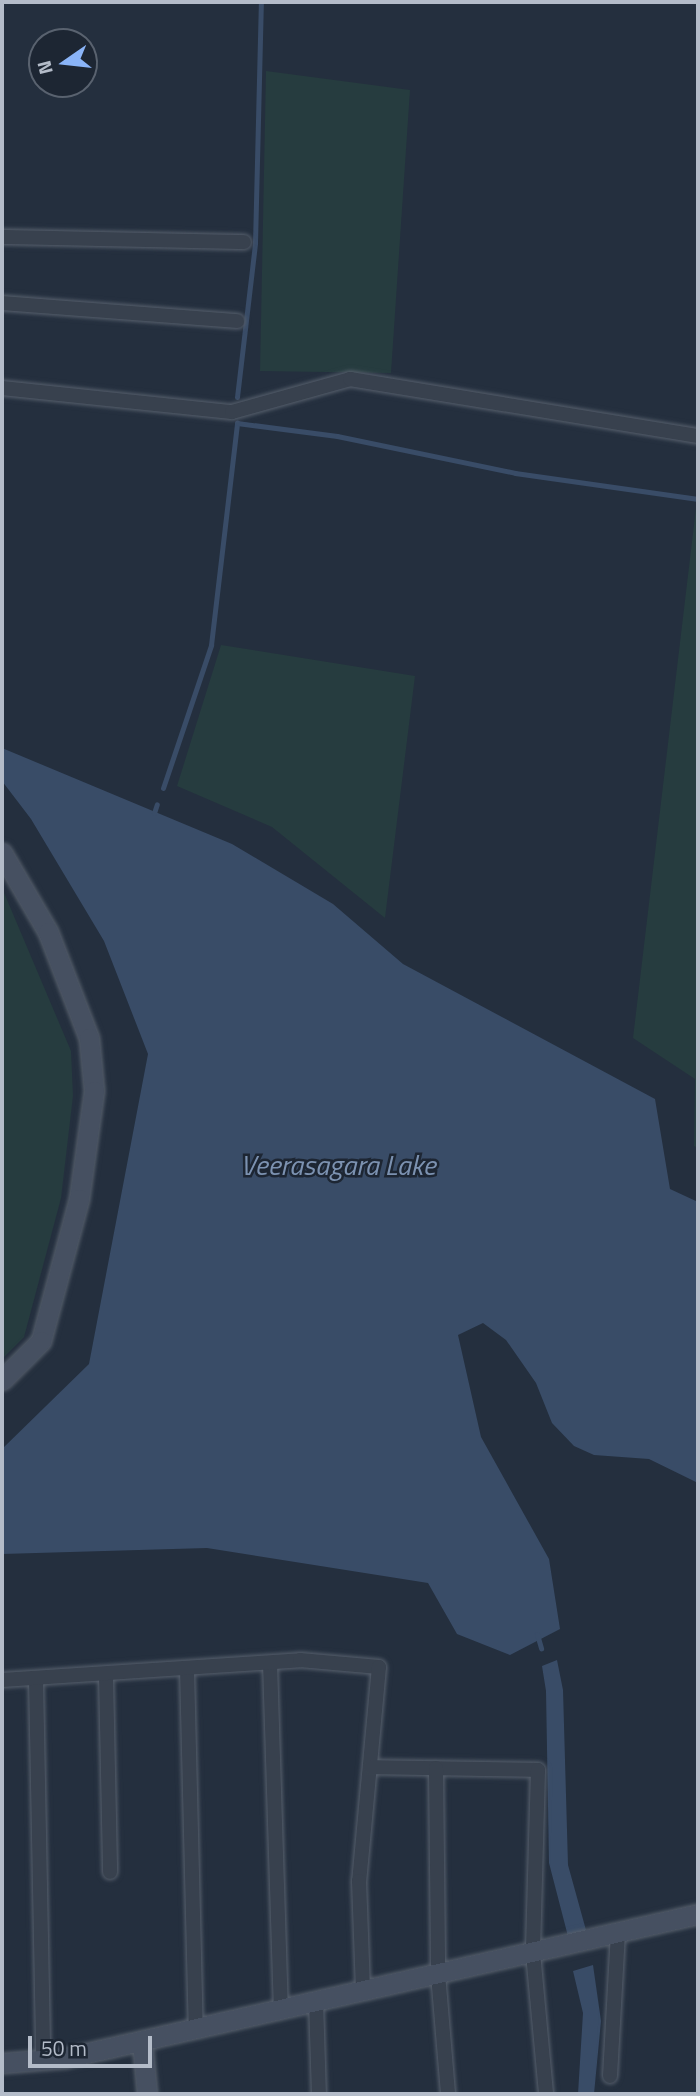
<!DOCTYPE html>
<style>
body{margin:0}
#map{position:relative;width:700px;height:2096px;overflow:hidden;background:#242f3e;font-family:"Titillium Web",sans-serif}
div>[style]{position:absolute}
.green>*{inset:0;background:#263c3f}
.water>*{inset:0;background:#394c67}
.stream>*{height:5px;margin:-2.5px;padding:0 2.5px;transform-origin:2.5px;border-radius:2.5px;background:#394c67}
.roads{filter:drop-shadow(0 0 2px #565f6c) drop-shadow(0 0 2px #565f6c)}
.street>*{height:14px;margin:-7px;padding:0 7px;transform-origin:7px;border-radius:7px;background:#38414e}
.secondary>*{height:19px;margin:-9.5px;padding:0 9.5px;transform-origin:9.5px;border-radius:9.5px;background:#465061}
span{translate:-50% -50%;white-space:nowrap;text-align:center;line-height:1.15;-webkit-text-stroke:5px #1d2633;paint-order:stroke}
.water-label{font-size:28px;color:#7c92b1;font-style:italic}
.frame{position:absolute;inset:0;border:4px solid #b4bcc9;pointer-events:none}
.north{position:absolute;left:28px;top:28px;width:70px;height:70px;box-sizing:border-box;background:#1d2633;border:2px solid #59626f;border-radius:50%;rotate:256deg;font-size:19px;font-weight:700;line-height:28px;text-align:center;color:#b4bcc9}
.north::after{content:'';display:block;margin:auto;width:24px;height:32px;background:#8ab4f8;clip-path:polygon(50% 0,100% 100%,50% 72%,0 100%)}
.scale{position:absolute;left:28px;top:2036px;width:124px;height:32px;box-sizing:border-box;border:4px solid #b4bcc9;border-top:0;padding-left:9px;font-size:21px;line-height:24px;white-space:nowrap;color:#b4bcc9;-webkit-text-stroke:5px #1d2633;paint-order:stroke}
</style>
<div id="map">
<div class="green">
<i style="clip-path:polygon(266px 71px,410px 90px,391px 373px,260px 371px)"></i>
<i style="clip-path:polygon(696px 508px,698px 508px,698px 1148px,694px 1146px,695px 1079px,633px 1038px)"></i>
<i style="clip-path:polygon(221px 645px,415px 676px,385px 918px,272px 827px,177px 786px)"></i>
<i style="clip-path:polygon(2px 888px,71px 1051px,73px 1096px,61px 1198px,24px 1337px,2px 1359px)"></i>
</div>
<div class="water">
<i style="clip-path:polygon(2px 748px,232px 844px,333px 904px,403px 964px,655px 1099px,670px 1189px,698px 1202px,698px 1483px,649px 1459px,594px 1455px,574px 1446px,552px 1423px,536px 1383px,506px 1340px,483px 1323px,458px 1335px,481px 1437px,549px 1559px,560px 1629px,510px 1655px,457px 1634px,428px 1583px,207px 1548px,2px 1554px,2px 1449px,89px 1364px,148px 1054px,104px 941px,31px 819px,2px 781px)"></i>
<i style="clip-path:polygon(557px 1660px,563px 1690px,568px 1865px,589px 1941px,570px 1944px,549px 1863px,546px 1691px,542px 1666px)"></i>
<i style="clip-path:polygon(593px 1965px,601px 2021px,594px 2094px,578px 2094px,583px 2013px,573px 1971px)"></i>
</div>
<div class="stream">
<i style="left:237px;top:397px;width:155px;rotate:-83.3deg"></i>
<i style="left:255px;top:243px;width:241px;rotate:-88.6deg"></i>
<i style="left:163px;top:788px;width:151px;rotate:-71.4deg"></i>
<i style="left:211px;top:645px;width:224px;rotate:-83.3deg"></i>
<i style="left:237px;top:423px;width:101px;rotate:7.4deg"></i>
<i style="left:337px;top:436px;width:182px;rotate:11.7deg"></i>
<i style="left:515px;top:473px;width:185px;rotate:8.1deg"></i>
<i style="left:154px;top:813px;width:9px;rotate:-72deg"></i>
<i style="left:537px;top:1634px;width:15px;rotate:74deg"></i>
</div>
<div class="roads">
<div class="street">
<i style="left:2px;top:237px;width:242px;rotate:1.2deg"></i>
<i style="left:2px;top:303px;width:236px;rotate:4.4deg"></i>
<i style="left:2px;top:388px;width:231px;rotate:6deg"></i>
<i style="left:232px;top:412px;width:123px;rotate:-15.6deg"></i>
<i style="left:350px;top:379px;width:353px;rotate:9.3deg"></i>
<i style="left:270px;top:1663px;width:346px;rotate:88.2deg"></i>
<i style="left:187px;top:1669px;width:360px;rotate:88.6deg"></i>
<i style="left:106px;top:1676px;width:196px;rotate:88.8deg"></i>
<i style="left:36px;top:1679px;width:381px;rotate:88.9deg"></i>
<i style="left:2px;top:1680px;width:299px;rotate:-3.8deg"></i>
<i style="left:300px;top:1660px;width:79px;rotate:5.1deg"></i>
<i style="left:379px;top:1667px;width:215px;rotate:95.3deg"></i>
<i style="left:359px;top:1881px;width:110px;rotate:87.9deg"></i>
<i style="left:370px;top:1767px;width:168px;rotate:1deg"></i>
<i style="left:538px;top:1770px;width:183px;rotate:91.6deg"></i>
<i style="left:533px;top:1953px;width:142px;rotate:84.7deg"></i>
<i style="left:436px;top:1768px;width:206px;rotate:89.4deg"></i>
<i style="left:438px;top:1974px;width:120px;rotate:85.2deg"></i>
<i style="left:316px;top:2001px;width:93px;rotate:88.2deg"></i>
<i style="left:610px;top:2076px;width:143px;rotate:-86.8deg"></i>
</div>
<div class="secondary">
<i style="left:2px;top:853px;width:91px;rotate:59.8deg"></i>
<i style="left:48px;top:932px;width:114px;rotate:68.9deg"></i>
<i style="left:89px;top:1038px;width:53px;rotate:84.6deg"></i>
<i style="left:94px;top:1091px;width:109px;rotate:97.9deg"></i>
<i style="left:79px;top:1199px;width:147px;rotate:105deg"></i>
<i style="left:41px;top:1341px;width:55px;rotate:135deg"></i>
<i style="left:142px;top:2041px;width:53px;rotate:84.6deg"></i>
<i style="left:2px;top:2063px;width:63px;rotate:-4.5deg"></i>
<i style="left:65px;top:2058px;width:649px;rotate:-12.82deg"></i>
</div>
</div>
<div class="water-label">
<span style="left:338px;top:1165px">Veerasagara Lake</span>
</div>
<div class="frame"></div>
<div class="north">N</div>
<div class="scale">50 m</div>
</div>
